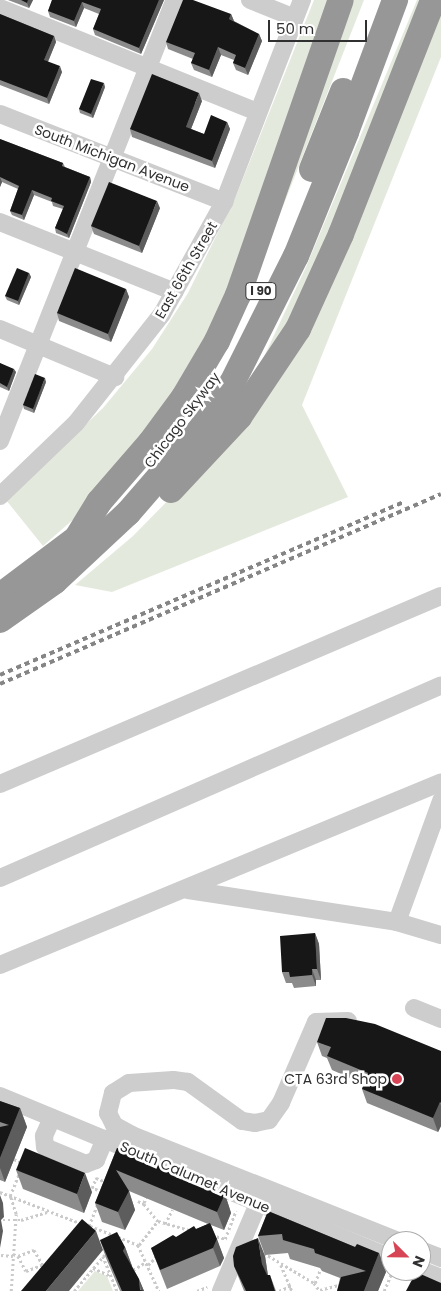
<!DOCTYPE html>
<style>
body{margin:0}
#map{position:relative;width:441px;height:1291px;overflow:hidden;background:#fff;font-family:Poppins,sans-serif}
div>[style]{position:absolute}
.green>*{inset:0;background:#e4e9dd}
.path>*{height:2.5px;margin-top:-1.25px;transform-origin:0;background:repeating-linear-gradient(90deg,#cacaca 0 2.5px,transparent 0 5px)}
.minor>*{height:18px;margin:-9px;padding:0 9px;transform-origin:9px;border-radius:9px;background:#cdcdcd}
.highway>*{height:26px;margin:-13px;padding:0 13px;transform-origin:13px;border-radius:13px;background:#979797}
.rail>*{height:4px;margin-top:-2px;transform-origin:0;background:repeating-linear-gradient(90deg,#858585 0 5px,transparent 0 9px)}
.wall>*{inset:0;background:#8b8b8b}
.shaded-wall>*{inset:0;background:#5d5d5d}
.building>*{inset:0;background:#171717}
.dots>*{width:14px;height:14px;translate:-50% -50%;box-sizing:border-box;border:2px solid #fff;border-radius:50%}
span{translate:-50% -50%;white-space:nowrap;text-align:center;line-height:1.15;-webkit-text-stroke:5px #fff;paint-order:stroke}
.shield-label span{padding:1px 4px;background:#fff;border:1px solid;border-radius:4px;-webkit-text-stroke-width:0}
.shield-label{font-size:12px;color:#303030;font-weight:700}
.street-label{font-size:14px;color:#303030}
.poi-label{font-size:14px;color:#303030}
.right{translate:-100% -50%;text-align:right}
.north{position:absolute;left:381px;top:1231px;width:50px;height:50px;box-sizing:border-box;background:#fff;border:1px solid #acacac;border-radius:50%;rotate:113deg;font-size:14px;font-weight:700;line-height:20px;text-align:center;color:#303030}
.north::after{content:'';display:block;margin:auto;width:18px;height:22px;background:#d64456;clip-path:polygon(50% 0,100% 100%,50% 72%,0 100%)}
.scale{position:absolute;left:268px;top:20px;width:99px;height:22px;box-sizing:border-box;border:2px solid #303030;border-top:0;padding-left:6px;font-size:15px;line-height:18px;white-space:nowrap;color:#303030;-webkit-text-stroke:4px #fff;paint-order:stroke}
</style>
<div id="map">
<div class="green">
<i style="clip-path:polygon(314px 0,333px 0,229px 293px,182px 385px,76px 517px,43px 546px,6px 500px,103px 408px,152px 349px,188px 293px,236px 196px)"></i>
<i style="clip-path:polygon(352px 0,364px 0,267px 247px)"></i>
<i style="clip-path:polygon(417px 0,422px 0,306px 294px,261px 363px,306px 267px)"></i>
<i style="clip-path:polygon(441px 4px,441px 57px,302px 405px,348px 497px,112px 592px,75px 585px,133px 536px,246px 421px)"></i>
<i style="clip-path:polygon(95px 1271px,107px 1276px,113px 1291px,78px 1291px)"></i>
</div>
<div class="path">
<i style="left:14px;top:1159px;width:9px;rotate:27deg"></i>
<i style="left:0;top:1192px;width:86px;rotate:21.2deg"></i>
<i style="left:102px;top:1192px;width:11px;rotate:-158deg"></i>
<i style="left:92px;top:1188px;width:11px;rotate:-68deg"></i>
<i style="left:96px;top:1178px;width:11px;rotate:22deg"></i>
<i style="left:147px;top:1196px;width:9px;rotate:111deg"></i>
<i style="left:144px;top:1204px;width:22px;rotate:51deg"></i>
<i style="left:158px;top:1221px;width:33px;rotate:16deg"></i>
<i style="left:138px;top:1201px;width:7px;rotate:27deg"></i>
<i style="left:3px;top:1220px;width:18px"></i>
<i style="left:21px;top:1220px;width:27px;rotate:-17deg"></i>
<i style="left:165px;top:1224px;width:16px;rotate:-63deg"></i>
<i style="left:89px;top:1226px;width:25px;rotate:-69deg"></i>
<i style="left:90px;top:1226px;width:25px;rotate:21deg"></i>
<i style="left:212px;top:1235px;width:15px;rotate:16deg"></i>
<i style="left:118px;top:1237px;width:22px;rotate:22deg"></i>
<i style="left:138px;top:1245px;width:51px;rotate:65.5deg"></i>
<i style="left:225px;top:1239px;width:30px;rotate:-69deg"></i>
<i style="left:139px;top:1245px;width:31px;rotate:-52deg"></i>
<i style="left:264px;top:1253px;width:58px;rotate:31deg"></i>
<i style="left:314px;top:1283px;width:10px;rotate:53deg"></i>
<i style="left:13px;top:1254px;width:5px;rotate:22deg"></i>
<i style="left:18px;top:1256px;width:17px;rotate:62deg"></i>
<i style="left:26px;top:1271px;width:17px;rotate:-21deg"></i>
<i style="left:1px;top:1255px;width:12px;rotate:5deg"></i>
<i style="left:18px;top:1256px;width:17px;rotate:-21deg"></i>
<i style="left:34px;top:1250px;width:17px;rotate:59deg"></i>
<i style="left:103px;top:1256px;width:38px;rotate:68deg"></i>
<i style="left:148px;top:1265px;width:13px;rotate:-45deg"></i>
<i style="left:281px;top:1265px;width:28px;rotate:67deg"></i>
<i style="left:93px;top:1268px;width:20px;rotate:24deg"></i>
<i style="left:133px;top:1270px;width:15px;rotate:-32deg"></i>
<i style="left:315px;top:1283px;width:14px;rotate:-69deg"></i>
<i style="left:320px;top:1290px;width:23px;rotate:-15deg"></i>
<i style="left:11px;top:1291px;width:77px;rotate:-86.3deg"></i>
<i style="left:16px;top:1214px;width:19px;rotate:-108deg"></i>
<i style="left:10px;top:1196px;width:24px;rotate:-68deg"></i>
<i style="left:74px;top:1291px;width:51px;rotate:-49.8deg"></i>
<i style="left:197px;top:1291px;width:11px;rotate:-22deg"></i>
<i style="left:279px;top:1291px;width:13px;rotate:-23deg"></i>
<i style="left:384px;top:1291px;width:21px;rotate:-67deg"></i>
</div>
<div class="minor">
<i style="left:250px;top:0;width:48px;rotate:21.8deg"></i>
<i style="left:0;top:8px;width:278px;rotate:22deg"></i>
<i style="left:0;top:114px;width:241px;rotate:21.4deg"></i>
<i style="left:0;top:222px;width:188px;rotate:21.8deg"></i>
<i style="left:0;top:329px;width:125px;rotate:22.7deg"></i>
<i style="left:0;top:441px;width:474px;rotate:-68.4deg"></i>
<i style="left:0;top:496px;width:105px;rotate:-43.8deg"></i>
<i style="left:76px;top:423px;width:139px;rotate:-51.7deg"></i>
<i style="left:162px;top:314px;width:128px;rotate:-61deg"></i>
<i style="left:224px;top:202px;width:217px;rotate:-68.9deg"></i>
<i style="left:0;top:784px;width:479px;rotate:-23.1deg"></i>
<i style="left:0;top:878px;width:481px;rotate:-23.6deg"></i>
<i style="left:188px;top:890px;width:211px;rotate:8.7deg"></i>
<i style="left:397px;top:922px;width:46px;rotate:16.5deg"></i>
<i style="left:397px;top:922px;width:129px;rotate:-70deg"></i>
<i style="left:0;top:965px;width:477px;rotate:-22.5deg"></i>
<i style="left:414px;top:1008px;width:29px;rotate:22deg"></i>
<i style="left:348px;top:1021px;width:32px;rotate:178deg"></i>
<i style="left:316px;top:1022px;width:88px;rotate:113.4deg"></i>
<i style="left:281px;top:1103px;width:21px;rotate:125deg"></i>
<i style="left:269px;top:1120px;width:14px;rotate:168deg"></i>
<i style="left:255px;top:1123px;width:13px;rotate:-171deg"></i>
<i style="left:242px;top:1121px;width:67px;rotate:-144.2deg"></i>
<i style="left:188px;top:1082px;width:15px;rotate:-172deg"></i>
<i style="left:173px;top:1080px;width:44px;rotate:176.1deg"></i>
<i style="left:129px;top:1083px;width:19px;rotate:148deg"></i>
<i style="left:113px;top:1093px;width:21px;rotate:104deg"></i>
<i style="left:108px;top:1113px;width:13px;rotate:63deg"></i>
<i style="left:114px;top:1125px;width:21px;rotate:29deg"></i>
<i style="left:132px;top:1135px;width:287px;rotate:21.7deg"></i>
<i style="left:0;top:1096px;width:423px;rotate:22.5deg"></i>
<i style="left:52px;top:1118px;width:20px;rotate:114deg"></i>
<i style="left:44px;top:1136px;width:11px;rotate:85deg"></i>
<i style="left:45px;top:1147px;width:44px;rotate:22.5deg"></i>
<i style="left:86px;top:1164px;width:11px;rotate:-22deg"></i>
<i style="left:96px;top:1160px;width:23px;rotate:-67deg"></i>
<i style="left:421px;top:1250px;width:22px;rotate:22deg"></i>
<i style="left:421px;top:1270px;width:22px;rotate:22deg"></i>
<i style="left:221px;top:1291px;width:95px;rotate:-67deg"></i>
</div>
<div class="highway">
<i style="left:312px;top:169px;width:84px;rotate:-68.3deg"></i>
<i style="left:171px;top:490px;width:100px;rotate:-47deg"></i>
<i style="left:239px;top:417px;width:106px;rotate:-56.2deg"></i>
<i style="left:298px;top:329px;width:104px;rotate:-65.6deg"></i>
<i style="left:341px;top:234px;width:251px;rotate:-68.5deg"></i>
<i style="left:75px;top:541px;width:46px;rotate:-58.4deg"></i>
<i style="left:99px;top:502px;width:79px;rotate:-49.1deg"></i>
<i style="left:151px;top:442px;width:56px;rotate:-53.7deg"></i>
<i style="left:184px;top:397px;width:65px;rotate:-59.5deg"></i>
<i style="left:217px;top:341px;width:51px;rotate:-65.5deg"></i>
<i style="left:238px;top:295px;width:312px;rotate:-70.8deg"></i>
<i style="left:0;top:596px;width:100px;rotate:-36.9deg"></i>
<i style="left:0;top:620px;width:67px;rotate:-35.3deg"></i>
<i style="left:55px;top:581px;width:100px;rotate:-43deg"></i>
<i style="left:128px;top:513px;width:110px;rotate:-49.1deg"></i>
<i style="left:200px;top:430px;width:57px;rotate:-55.8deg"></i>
<i style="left:232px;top:383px;width:142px;rotate:-63.3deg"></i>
<i style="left:296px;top:256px;width:134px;rotate:-68deg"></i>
<i style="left:346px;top:132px;width:141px;rotate:-69.6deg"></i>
</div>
<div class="rail">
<i style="left:0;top:675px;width:439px;rotate:-23.2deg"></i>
<i style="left:0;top:684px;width:480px;rotate:-23.3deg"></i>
</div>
<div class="wall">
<i style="clip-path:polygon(8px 0,33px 0,29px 8px)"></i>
<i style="clip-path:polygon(52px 0,164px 0,141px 54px,95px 35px,93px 29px,99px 14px,84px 8px,76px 27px,50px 17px,48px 11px)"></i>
<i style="clip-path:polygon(0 14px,54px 36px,56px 42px,48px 62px,62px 72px,49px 104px,0 85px)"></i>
<i style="clip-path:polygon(231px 14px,234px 21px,259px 34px,262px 41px,248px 75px,236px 70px,233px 63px,234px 60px,221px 55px,212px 77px,194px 70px,191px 63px,193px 59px,168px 49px,166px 42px)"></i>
<i style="clip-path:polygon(105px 87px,93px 118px,80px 113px,79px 109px)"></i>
<i style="clip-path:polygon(202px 101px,191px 129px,204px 134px,227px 122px,230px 129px,215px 168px,132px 137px,130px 129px)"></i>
<i style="clip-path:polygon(0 139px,63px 163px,65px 167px,90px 177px,91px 182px,69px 238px,56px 233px,55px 228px,63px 209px,53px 206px,52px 202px,34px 195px,24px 220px,12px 215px,10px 211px,18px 189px,2px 182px,0 187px)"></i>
<i style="clip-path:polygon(160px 208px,142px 253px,94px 234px,91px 226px)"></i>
<i style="clip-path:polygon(29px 273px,31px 277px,19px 305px,7px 300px,5px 296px)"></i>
<i style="clip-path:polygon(126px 289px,129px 297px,111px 342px,59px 321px,57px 313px)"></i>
<i style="clip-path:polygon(0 363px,16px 372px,9px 391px,0 387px)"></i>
<i style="clip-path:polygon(46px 382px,34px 413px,24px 409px,23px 405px)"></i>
<i style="clip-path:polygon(315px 933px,319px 944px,321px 980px,316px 980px,316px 986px,294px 988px,292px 983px,286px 983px,282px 972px)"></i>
<i style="clip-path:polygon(317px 1042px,441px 1051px,441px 1126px,438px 1132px,367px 1103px,362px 1089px,364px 1084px,332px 1070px,327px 1058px,322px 1056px)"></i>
<i style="clip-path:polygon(0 1101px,20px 1108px,27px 1127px,5px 1182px,0 1180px)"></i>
<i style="clip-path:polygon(117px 1148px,225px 1194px,231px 1213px,224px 1230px,211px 1225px,224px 1258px,220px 1266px,167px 1289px,151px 1248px,208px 1224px,129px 1191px,135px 1210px,125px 1230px,102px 1222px,95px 1203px)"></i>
<i style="clip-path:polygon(16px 1170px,92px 1192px,84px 1213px,23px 1189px)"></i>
<i style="clip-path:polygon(268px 1211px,355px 1247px,379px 1253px,386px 1272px,378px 1291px,337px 1291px,340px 1278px,322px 1271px,320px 1268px,290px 1259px,288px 1253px,265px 1255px,258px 1236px)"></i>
<i style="clip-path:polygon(100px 1240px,125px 1247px,132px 1266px,139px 1279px,144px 1291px,120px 1291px,106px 1258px)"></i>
<i style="clip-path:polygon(265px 1256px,268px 1275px,270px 1275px,276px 1291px,244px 1291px,234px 1266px)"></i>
</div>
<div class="shaded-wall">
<i style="clip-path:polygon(28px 0,33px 0,29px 8px,27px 3px)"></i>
<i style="clip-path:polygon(159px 0,164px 0,141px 54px,139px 48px)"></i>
<i style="clip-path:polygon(82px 2px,84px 8px,76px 27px,74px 21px)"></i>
<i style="clip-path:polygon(231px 14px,234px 21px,229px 19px)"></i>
<i style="clip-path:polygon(259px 34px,262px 41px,248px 75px,245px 68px)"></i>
<i style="clip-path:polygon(54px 36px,56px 42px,46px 66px,44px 60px)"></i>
<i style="clip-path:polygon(218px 47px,221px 55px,212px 77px,209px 70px)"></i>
<i style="clip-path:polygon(60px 66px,62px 72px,49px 104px,47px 98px)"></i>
<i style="clip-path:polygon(104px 83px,105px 87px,93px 118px,91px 114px)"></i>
<i style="clip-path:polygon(199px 93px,202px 101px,189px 134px,186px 127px)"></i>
<i style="clip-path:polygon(227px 122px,230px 129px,215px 168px,212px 161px)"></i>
<i style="clip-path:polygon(0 177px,2px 182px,0 187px)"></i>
<i style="clip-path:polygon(90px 177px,91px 182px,69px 238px,67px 234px)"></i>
<i style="clip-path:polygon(32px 190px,34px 195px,24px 220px,22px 215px)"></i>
<i style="clip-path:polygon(157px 201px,160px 208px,142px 253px,139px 246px)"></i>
<i style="clip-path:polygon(29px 273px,31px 277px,19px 305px,18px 301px)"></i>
<i style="clip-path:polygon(126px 289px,129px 297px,111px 342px,108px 334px)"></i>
<i style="clip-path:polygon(14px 369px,16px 372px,9px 391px,7px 387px)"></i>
<i style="clip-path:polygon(45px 378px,46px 382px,34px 413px,33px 409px)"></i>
<i style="clip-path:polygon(315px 933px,319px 944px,321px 980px,317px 969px)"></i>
<i style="clip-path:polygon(312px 969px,316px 980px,316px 986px,312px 975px)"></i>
<i style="clip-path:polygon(440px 1102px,441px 1106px,441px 1126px,438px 1132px,433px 1118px)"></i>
<i style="clip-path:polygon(20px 1108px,27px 1127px,5px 1182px,0 1168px,0 1158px)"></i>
<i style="clip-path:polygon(85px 1173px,92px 1192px,84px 1213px,77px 1194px)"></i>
<i style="clip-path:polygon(129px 1191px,135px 1210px,125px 1230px,118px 1212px)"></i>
<i style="clip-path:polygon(225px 1194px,231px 1213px,224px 1230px,217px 1212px)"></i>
<i style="clip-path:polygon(0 1195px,3px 1203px,4px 1217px,1px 1220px,3px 1231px,0 1248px)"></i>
<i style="clip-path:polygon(96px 1231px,103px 1250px,69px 1291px,46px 1291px)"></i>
<i style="clip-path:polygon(258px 1238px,265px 1256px,269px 1283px,262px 1264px)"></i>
<i style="clip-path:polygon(217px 1239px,224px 1258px,220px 1266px,213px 1248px)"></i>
<i style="clip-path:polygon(125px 1247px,132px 1266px,130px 1270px,123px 1251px)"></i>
<i style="clip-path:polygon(379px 1253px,386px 1272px,378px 1291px,364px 1291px)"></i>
<i style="clip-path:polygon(139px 1279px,144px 1291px,141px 1291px)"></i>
</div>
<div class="building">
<i style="clip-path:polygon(21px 0,28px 0,27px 3px)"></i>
<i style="clip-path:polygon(52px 0,159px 0,139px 48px,93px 29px,101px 9px,82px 2px,74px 21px,48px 11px)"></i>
<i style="clip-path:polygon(183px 0,193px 0,231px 14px,229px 19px,259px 34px,245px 68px,233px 63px,236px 55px,218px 47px,209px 70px,191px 63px,195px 53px,166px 42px)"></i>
<i style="clip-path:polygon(0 14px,54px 36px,44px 60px,60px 66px,47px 98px,0 80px)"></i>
<i style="clip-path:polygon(152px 74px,199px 93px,186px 127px,204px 134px,211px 115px,227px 122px,212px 161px,130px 129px)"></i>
<i style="clip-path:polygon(91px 79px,104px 83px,91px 114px,79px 109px)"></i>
<i style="clip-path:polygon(0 139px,63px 163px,62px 166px,90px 177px,67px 234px,55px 228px,64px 206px,51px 201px,52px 198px,32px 190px,22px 215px,10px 211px,19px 186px,0 177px,0 178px)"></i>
<i style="clip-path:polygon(109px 182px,157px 201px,139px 246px,91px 226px)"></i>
<i style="clip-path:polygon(17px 268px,29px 273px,18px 301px,5px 296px)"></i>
<i style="clip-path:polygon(75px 268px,126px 289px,108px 334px,57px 313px)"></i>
<i style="clip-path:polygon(0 363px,14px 369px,7px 387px,0 383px)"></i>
<i style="clip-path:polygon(35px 374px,45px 378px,33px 409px,23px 405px)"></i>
<i style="clip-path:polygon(315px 933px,317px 969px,312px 969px,312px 975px,290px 977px,289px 972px,282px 972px,280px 936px)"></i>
<i style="clip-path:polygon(326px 1018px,346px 1018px,375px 1024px,441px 1051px,441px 1103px,440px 1102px,433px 1118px,362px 1089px,368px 1073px,327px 1056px,331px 1047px,317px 1042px)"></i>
<i style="clip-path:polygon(0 1101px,20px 1108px,0 1158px,0 1127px,9px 1125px,0 1122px)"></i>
<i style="clip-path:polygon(25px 1148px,85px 1173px,77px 1194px,16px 1170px)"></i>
<i style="clip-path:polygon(117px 1148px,225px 1194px,217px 1212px,116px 1170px,129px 1191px,118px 1212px,95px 1203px)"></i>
<i style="clip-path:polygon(268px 1211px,355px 1247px,357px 1244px,379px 1253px,364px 1291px,337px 1291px,341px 1277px,366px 1271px,315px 1253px,314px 1249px,283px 1240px,282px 1234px,258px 1236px)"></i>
<i style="clip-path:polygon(82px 1219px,96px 1231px,46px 1291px,21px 1291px)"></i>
<i style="clip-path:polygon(210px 1223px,217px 1239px,213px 1248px,160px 1270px,151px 1248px,173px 1235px,176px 1237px,194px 1226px,196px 1229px)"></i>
<i style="clip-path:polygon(117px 1232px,125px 1247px,123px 1251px,139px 1279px,140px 1290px,144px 1291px,122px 1291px,100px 1240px)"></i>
<i style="clip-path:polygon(258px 1238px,262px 1264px,267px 1275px,270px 1275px,275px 1291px,246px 1291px,234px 1266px,233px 1256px,236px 1247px)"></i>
<i style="clip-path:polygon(416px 1272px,441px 1283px,441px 1291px,406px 1291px)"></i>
</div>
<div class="dots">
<i style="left:397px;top:1079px;background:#d64456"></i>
</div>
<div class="shield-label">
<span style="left:261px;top:291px">I 90</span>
</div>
<div class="street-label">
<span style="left:112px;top:158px;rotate:21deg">South Michigan Avenue</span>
<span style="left:186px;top:270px;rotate:-60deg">East 66th Street</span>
<span style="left:182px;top:420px;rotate:-53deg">Chicago Skyway</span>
<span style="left:195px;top:1177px;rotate:23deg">South Calumet Avenue</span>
</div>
<div class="poi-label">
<span class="right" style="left:387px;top:1079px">CTA 63rd Shop</span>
</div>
<div class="north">N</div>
<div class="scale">50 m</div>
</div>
